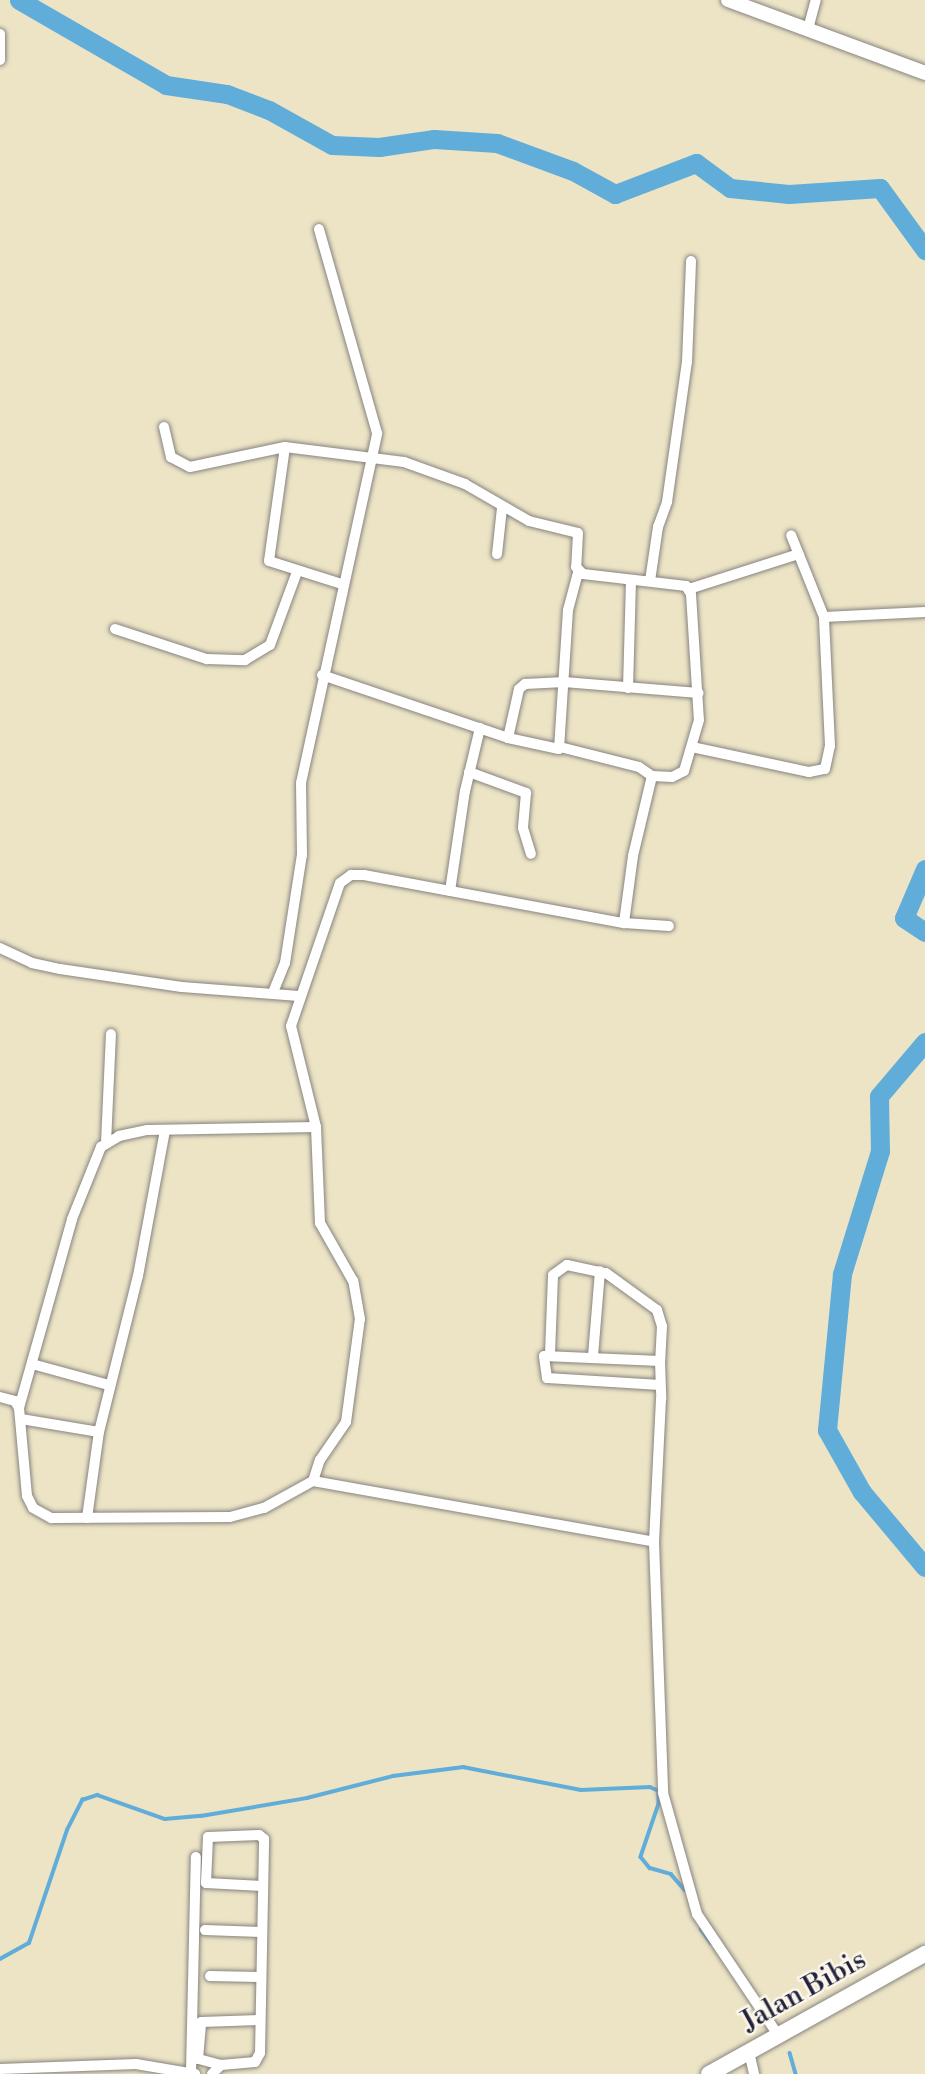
<!DOCTYPE html>
<style>
body{margin:0}
#map{position:relative;width:925px;height:2074px;overflow:hidden;background:#ece4c5;font-family:"Libre Bodoni",serif}
div>[style]{position:absolute}
.stream>*{height:3.5px;margin:-1.75px;padding:0 1.75px;transform-origin:1.75px;border-radius:1.75px;background:#60add9}
.river>*{height:19px;margin:-9.5px;padding:0 9.5px;transform-origin:9.5px;border-radius:9.5px;background:#60add9}
.roads{filter:drop-shadow(0 0 2px #878380) drop-shadow(0 0 2px #878380)}
.minor>*{height:10px;margin:-5px;padding:0 5px;transform-origin:5px;border-radius:5px;background:#fff}
.tertiary>*{height:14px;margin:-7px;padding:0 7px;transform-origin:7px;border-radius:7px;background:#fff}
.secondary>*{height:16px;margin:-8px;padding:0 8px;transform-origin:8px;border-radius:8px;background:#fff}
span{translate:-50% -50%;white-space:nowrap;text-align:center;line-height:1.15;-webkit-text-stroke:5px #fbf7ec;paint-order:stroke}
.street-label{font-size:28px;color:#22223b}
</style>
<div id="map">
<div class="stream">
<i style="left:701px;top:1929px;width:17px;rotate:54deg"></i>
<i style="left:0;top:1959px;width:33px;rotate:-29deg"></i>
<i style="left:29px;top:1943px;width:119px;rotate:-71.4deg"></i>
<i style="left:67px;top:1830px;width:34px;rotate:-63deg"></i>
<i style="left:82px;top:1800px;width:16px;rotate:-18deg"></i>
<i style="left:97px;top:1795px;width:72px;rotate:19.4deg"></i>
<i style="left:165px;top:1819px;width:36px;rotate:-5deg"></i>
<i style="left:201px;top:1816px;width:108px;rotate:-9.6deg"></i>
<i style="left:307px;top:1798px;width:89px;rotate:-14.3deg"></i>
<i style="left:393px;top:1776px;width:71px;rotate:-7.3deg"></i>
<i style="left:463px;top:1767px;width:120px;rotate:11deg"></i>
<i style="left:581px;top:1790px;width:69px;rotate:-2.5deg"></i>
<i style="left:650px;top:1787px;width:10px;rotate:24deg"></i>
<i style="left:659px;top:1791px;width:13px;rotate:90deg"></i>
<i style="left:659px;top:1804px;width:56px;rotate:108.8deg"></i>
<i style="left:641px;top:1857px;width:14px;rotate:51deg"></i>
<i style="left:650px;top:1868px;width:22px;rotate:16deg"></i>
<i style="left:671px;top:1874px;width:21px;rotate:49deg"></i>
<i style="left:790px;top:2053px;width:22px;rotate:74deg"></i>
</div>
<div class="river">
<i style="left:19px;top:0;width:170px;rotate:30deg"></i>
<i style="left:166px;top:85px;width:62px;rotate:8.4deg"></i>
<i style="left:227px;top:94px;width:45px;rotate:20.9deg"></i>
<i style="left:269px;top:110px;width:72px;rotate:29.1deg"></i>
<i style="left:332px;top:145px;width:47px;rotate:2.4deg"></i>
<i style="left:379px;top:147px;width:56px;rotate:-8.3deg"></i>
<i style="left:434px;top:139px;width:63px;rotate:3.6deg"></i>
<i style="left:497px;top:143px;width:81px;rotate:20.2deg"></i>
<i style="left:573px;top:171px;width:48px;rotate:28.7deg"></i>
<i style="left:615px;top:194px;width:87px;rotate:-20.9deg"></i>
<i style="left:696px;top:163px;width:42px;rotate:36.3deg"></i>
<i style="left:730px;top:188px;width:59px;rotate:5.8deg"></i>
<i style="left:789px;top:194px;width:91px;rotate:-3.8deg"></i>
<i style="left:880px;top:188px;width:77px;rotate:54deg"></i>
<i style="left:925px;top:869px;width:53px;rotate:113.2deg"></i>
<i style="left:904px;top:918px;width:25px;rotate:34deg"></i>
<i style="left:925px;top:1042px;width:71px;rotate:130.4deg"></i>
<i style="left:879px;top:1096px;width:55px;rotate:89deg"></i>
<i style="left:880px;top:1151px;width:129px;rotate:107.2deg"></i>
<i style="left:842px;top:1274px;width:157px;rotate:95.5deg"></i>
<i style="left:827px;top:1430px;width:71px;rotate:60.6deg"></i>
<i style="left:862px;top:1492px;width:98px;rotate:50deg"></i>
</div>
<div class="roads">
<div class="minor">
<i style="left:808px;top:29px;width:30px;rotate:-75deg"></i>
<i style="left:0;top:34px;width:26px;rotate:90deg"></i>
<i style="left:164px;top:427px;width:31px;rotate:77deg"></i>
<i style="left:171px;top:457px;width:21px;rotate:28deg"></i>
<i style="left:190px;top:467px;width:97px;rotate:-11.9deg"></i>
<i style="left:285px;top:447px;width:120px;rotate:7.2deg"></i>
<i style="left:404px;top:462px;width:65px;rotate:19.8deg"></i>
<i style="left:465px;top:484px;width:74px;rotate:30deg"></i>
<i style="left:529px;top:521px;width:50px;rotate:13.8deg"></i>
<i style="left:578px;top:533px;width:34px;rotate:93deg"></i>
<i style="left:576px;top:567px;width:10px;rotate:45deg"></i>
<i style="left:583px;top:574px;width:104px;rotate:6.6deg"></i>
<i style="left:686px;top:586px;width:9px;rotate:58deg"></i>
<i style="left:691px;top:594px;width:126px;rotate:86.4deg"></i>
<i style="left:699px;top:720px;width:53px;rotate:106.4deg"></i>
<i style="left:684px;top:771px;width:13px;rotate:153deg"></i>
<i style="left:672px;top:777px;width:20px;rotate:-177deg"></i>
<i style="left:285px;top:447px;width:115px;rotate:98deg"></i>
<i style="left:269px;top:561px;width:77px;rotate:17.5deg"></i>
<i style="left:497px;top:554px;width:46px;rotate:-83.8deg"></i>
<i style="left:650px;top:581px;width:55px;rotate:-81.6deg"></i>
<i style="left:658px;top:527px;width:27px;rotate:-70deg"></i>
<i style="left:667px;top:502px;width:141px;rotate:-81.9deg"></i>
<i style="left:687px;top:362px;width:101px;rotate:-87.7deg"></i>
<i style="left:689px;top:589px;width:115px;rotate:-17.7deg"></i>
<i style="left:824px;top:617px;width:101px;rotate:-2.8deg"></i>
<i style="left:115px;top:629px;width:97px;rotate:18.1deg"></i>
<i style="left:207px;top:659px;width:38px;rotate:2deg"></i>
<i style="left:245px;top:660px;width:29px;rotate:-31deg"></i>
<i style="left:270px;top:645px;width:78px;rotate:-69.7deg"></i>
<i style="left:322px;top:675px;width:196px;rotate:18.7deg"></i>
<i style="left:508px;top:738px;width:52px;rotate:12.2deg"></i>
<i style="left:559px;top:749px;width:139px;rotate:-86.3deg"></i>
<i style="left:568px;top:610px;width:39px;rotate:-75deg"></i>
<i style="left:628px;top:688px;width:108px;rotate:-88.4deg"></i>
<i style="left:508px;top:738px;width:50px;rotate:-77.3deg"></i>
<i style="left:519px;top:689px;width:8px;rotate:-40deg"></i>
<i style="left:525px;top:684px;width:39px;rotate:-3deg"></i>
<i style="left:564px;top:682px;width:135px;rotate:4.7deg"></i>
<i style="left:560px;top:747px;width:81px;rotate:14.2deg"></i>
<i style="left:639px;top:767px;width:16px;rotate:35deg"></i>
<i style="left:652px;top:776px;width:82px;rotate:103.4deg"></i>
<i style="left:633px;top:856px;width:68px;rotate:97.7deg"></i>
<i style="left:692px;top:747px;width:120px;rotate:12.1deg"></i>
<i style="left:809px;top:772px;width:16px;rotate:-11deg"></i>
<i style="left:825px;top:769px;width:24px;rotate:-78deg"></i>
<i style="left:830px;top:746px;width:129px;rotate:-92.7deg"></i>
<i style="left:824px;top:617px;width:88px;rotate:-111.9deg"></i>
<i style="left:469px;top:772px;width:61px;rotate:20.2deg"></i>
<i style="left:526px;top:793px;width:35px;rotate:95deg"></i>
<i style="left:523px;top:828px;width:27px;rotate:73deg"></i>
<i style="left:450px;top:891px;width:101px;rotate:-81.5deg"></i>
<i style="left:465px;top:791px;width:65px;rotate:-76.6deg"></i>
<i style="left:0;top:948px;width:35px;rotate:25deg"></i>
<i style="left:32px;top:963px;width:29px;rotate:12deg"></i>
<i style="left:60px;top:969px;width:123px;rotate:8.4deg"></i>
<i style="left:182px;top:987px;width:117px;rotate:4.4deg"></i>
<i style="left:274px;top:990px;width:29px;rotate:-68deg"></i>
<i style="left:285px;top:963px;width:109px;rotate:-81.1deg"></i>
<i style="left:302px;top:855px;width:72px;rotate:-90.8deg"></i>
<i style="left:301px;top:783px;width:358px;rotate:-77.7deg"></i>
<i style="left:377px;top:433px;width:212px;rotate:-105.9deg"></i>
<i style="left:106px;top:1143px;width:109px;rotate:-87.4deg"></i>
<i style="left:550px;top:1354px;width:79px;rotate:-87.8deg"></i>
<i style="left:553px;top:1275px;width:17px;rotate:-36deg"></i>
<i style="left:567px;top:1265px;width:40px;rotate:12deg"></i>
<i style="left:606px;top:1273px;width:63px;rotate:36deg"></i>
<i style="left:657px;top:1310px;width:17px;rotate:73deg"></i>
<i style="left:662px;top:1326px;width:35px;rotate:93deg"></i>
<i style="left:593px;top:1356px;width:85px;rotate:-85.3deg"></i>
<i style="left:32px;top:1364px;width:80px;rotate:15.3deg"></i>
<i style="left:660px;top:1385px;width:113px;rotate:-176.5deg"></i>
<i style="left:547px;top:1378px;width:22px;rotate:-98deg"></i>
<i style="left:544px;top:1356px;width:116px;rotate:2.5deg"></i>
<i style="left:660px;top:1361px;width:38px;rotate:88deg"></i>
<i style="left:661px;top:1399px;width:143px;rotate:92.8deg"></i>
<i style="left:654px;top:1542px;width:251px;rotate:87.9deg"></i>
<i style="left:663px;top:1793px;width:126px;rotate:74.3deg"></i>
<i style="left:697px;top:1914px;width:146px;rotate:56.2deg"></i>
<i style="left:0;top:1397px;width:16px;rotate:15deg"></i>
<i style="left:15px;top:1401px;width:8px;rotate:60deg"></i>
<i style="left:19px;top:1408px;width:88px;rotate:84.8deg"></i>
<i style="left:27px;top:1496px;width:13px;rotate:63deg"></i>
<i style="left:33px;top:1508px;width:21px;rotate:29deg"></i>
<i style="left:51px;top:1518px;width:179px;rotate:-0.3deg"></i>
<i style="left:230px;top:1517px;width:35px;rotate:-15deg"></i>
<i style="left:264px;top:1508px;width:56px;rotate:-28.9deg"></i>
<i style="left:313px;top:1481px;width:346px;rotate:10.1deg"></i>
<i style="left:19px;top:1408px;width:196px;rotate:-74.3deg"></i>
<i style="left:72px;top:1219px;width:78px;rotate:-68.1deg"></i>
<i style="left:101px;top:1147px;width:21px;rotate:-31deg"></i>
<i style="left:119px;top:1136px;width:29px;rotate:-12deg"></i>
<i style="left:147px;top:1130px;width:169px;rotate:-1deg"></i>
<i style="left:21px;top:1419px;width:79px;rotate:9.5deg"></i>
<i style="left:313px;top:1481px;width:22px;rotate:-72deg"></i>
<i style="left:320px;top:1460px;width:46px;rotate:-55.6deg"></i>
<i style="left:346px;top:1422px;width:104px;rotate:-82.3deg"></i>
<i style="left:360px;top:1319px;width:39px;rotate:-100deg"></i>
<i style="left:353px;top:1281px;width:67px;rotate:-119.6deg"></i>
<i style="left:320px;top:1223px;width:96px;rotate:-92.4deg"></i>
<i style="left:316px;top:1127px;width:104px;rotate:-103.9deg"></i>
<i style="left:291px;top:1026px;width:151px;rotate:-71.1deg"></i>
<i style="left:340px;top:883px;width:14px;rotate:-36deg"></i>
<i style="left:351px;top:875px;width:13px"></i>
<i style="left:364px;top:875px;width:264px;rotate:10.5deg"></i>
<i style="left:624px;top:923px;width:45px;rotate:3.8deg"></i>
<i style="left:87px;top:1518px;width:87px;rotate:-82.1deg"></i>
<i style="left:99px;top:1432px;width:161px;rotate:-76deg"></i>
<i style="left:138px;top:1276px;width:148px;rotate:-79.5deg"></i>
<i style="left:205px;top:1930px;width:56px;rotate:2deg"></i>
<i style="left:210px;top:1976px;width:49px;rotate:1.2deg"></i>
<i style="left:749px;top:2052px;width:23px;rotate:77deg"></i>
<i style="left:221px;top:2065px;width:24px;rotate:-165deg"></i>
<i style="left:198px;top:2059px;width:37px;rotate:-85deg"></i>
<i style="left:201px;top:2022px;width:58px;rotate:-2deg"></i>
<i style="left:0;top:2069px;width:136px;rotate:-2.1deg"></i>
<i style="left:136px;top:2064px;width:60px;rotate:9.6deg"></i>
<i style="left:191px;top:2071px;width:214px;rotate:-88.7deg"></i>
<i style="left:212px;top:2074px;width:13px;rotate:-45deg"></i>
<i style="left:221px;top:2065px;width:34px;rotate:-5deg"></i>
<i style="left:255px;top:2062px;width:10px;rotate:-61deg"></i>
<i style="left:260px;top:2053px;width:214px;rotate:-88.9deg"></i>
<i style="left:264px;top:1839px;width:6px;rotate:-141deg"></i>
<i style="left:259px;top:1835px;width:51px;rotate:177.8deg"></i>
<i style="left:208px;top:1837px;width:46px;rotate:92.5deg"></i>
<i style="left:206px;top:1883px;width:56px;rotate:3.1deg"></i>
</div>
<div class="tertiary">
<i style="left:728px;top:0;width:210px;rotate:20.3deg"></i>
</div>
<div class="secondary">
<i style="left:709px;top:2074px;width:247px;rotate:-29.1deg"></i>
</div>
</div>
<div class="street-label">
<span style="left:804px;top:1991px;rotate:-29deg">Jalan Bibis</span>
</div>
</div>
